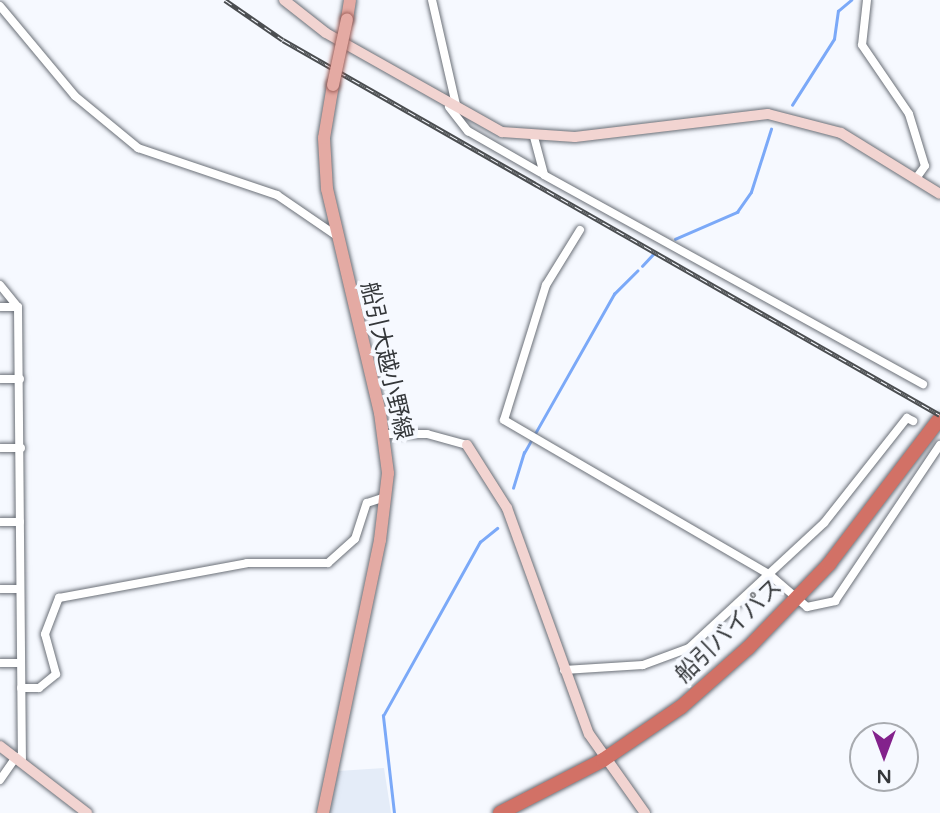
<!DOCTYPE html>
<meta charset="utf-8">
<style>
body{margin:0}
#map{position:relative;width:940px;height:813px;overflow:hidden;background:#f6f9ff;font-family:"Varela Round","Noto Sans JP",sans-serif}
div>[style]{position:absolute}
.built>*{inset:0;background:#e4ecf8}
.stream>*{height:2.5px;margin:-1.25px;padding:0 1.25px;transform-origin:1.25px;border-radius:1.25px;background:#7ba9f8}
.roads{filter:drop-shadow(0 0 2px #6b7078) drop-shadow(0 0 2px #6b7078)}
.street>*{height:8px;margin:-4px;padding:0 4px;transform-origin:4px;border-radius:4px;background:#fff}
.secondary>*{height:10px;margin:-5px;padding:0 5px;transform-origin:5px;border-radius:5px;background:#f2d4d1}
.primary>*{height:12px;margin:-6px;padding:0 6px;transform-origin:6px;border-radius:6px;background:#e4aaa3}
.highway>*{height:14px;margin:-7px;padding:0 7px;transform-origin:7px;border-radius:7px;background:#d27166}
.rail>*{height:5px;margin-top:-2.5px;transform-origin:0;background:repeating-linear-gradient(90deg,#f6f9ff 0 8px,#4b4e51 0 16px);box-sizing:border-box;border-block:2px solid #4b4e51}
.bridges{filter:drop-shadow(0 0 2px #9b5d57) drop-shadow(0 0 2px #9b5d57)}
.primary-bridge>*{height:12px;margin:-6px;padding:0 6px;transform-origin:6px;border-radius:6px;background:#e4aaa3}
span{translate:-50% -50%;white-space:nowrap;text-align:center;line-height:1.15;-webkit-text-stroke:7px #f6f9ff;paint-order:stroke}
.street-label{font-size:23px;color:#34373a}
.north{position:absolute;left:849px;top:722px;width:70px;height:70px;box-sizing:border-box;background:#f6f9ff;border:2px solid #a8abb0;border-radius:50%;rotate:180deg;font-size:19px;font-weight:700;line-height:28px;text-align:center;color:#34373a}
.north::after{content:'';display:block;margin:auto;width:24px;height:32px;background:#83228c;clip-path:polygon(50% 0,100% 100%,50% 72%,0 100%)}
</style>
<div id="map">
<div class="built">
<i style="clip-path:polygon(384px 768px,391px 813px,329px 813px,338px 771px)"></i>
</div>
<div class="stream">
<i style="left:792px;top:105px;width:78px;rotate:-57.5deg"></i>
<i style="left:834px;top:39px;width:28px;rotate:-82deg"></i>
<i style="left:838px;top:11px;width:17px;rotate:-40deg"></i>
<i style="left:675px;top:239px;width:68px;rotate:-23.5deg"></i>
<i style="left:737px;top:212px;width:24px;rotate:-55deg"></i>
<i style="left:751px;top:192px;width:66px;rotate:-72.4deg"></i>
<i style="left:642px;top:266px;width:16px;rotate:-47deg"></i>
<i style="left:513px;top:488px;width:37px;rotate:-73deg"></i>
<i style="left:524px;top:453px;width:183px;rotate:-60.5deg"></i>
<i style="left:614px;top:294px;width:33px;rotate:-45deg"></i>
<i style="left:394px;top:813px;width:98px;rotate:-96.5deg"></i>
<i style="left:383px;top:716px;width:199px;rotate:-60.9deg"></i>
<i style="left:480px;top:542px;width:22px;rotate:-39deg"></i>
</div>
<div class="roads">
<div class="street">
<i style="left:432px;top:0;width:112px;rotate:77.1deg"></i>
<i style="left:867px;top:0;width:45px;rotate:96.3deg"></i>
<i style="left:862px;top:45px;width:83px;rotate:55.7deg"></i>
<i style="left:909px;top:114px;width:54px;rotate:72.9deg"></i>
<i style="left:925px;top:166px;width:14px;rotate:126deg"></i>
<i style="left:0;top:6px;width:117px;rotate:50.2deg"></i>
<i style="left:75px;top:96px;width:82px;rotate:39.5deg"></i>
<i style="left:138px;top:148px;width:147px;rotate:18.7deg"></i>
<i style="left:277px;top:195px;width:69px;rotate:34.4deg"></i>
<i style="left:449px;top:107px;width:31px;rotate:52deg"></i>
<i style="left:468px;top:131px;width:84px;rotate:29.9deg"></i>
<i style="left:534px;top:137px;width:39px;rotate:75deg"></i>
<i style="left:544px;top:175px;width:433px;rotate:28.9deg"></i>
<i style="left:580px;top:230px;width:65px;rotate:121.7deg"></i>
<i style="left:546px;top:285px;width:141px;rotate:107.3deg"></i>
<i style="left:504px;top:420px;width:308px;rotate:30.2deg"></i>
<i style="left:770px;top:575px;width:49px;rotate:40.9deg"></i>
<i style="left:807px;top:607px;width:29px;rotate:-12deg"></i>
<i style="left:835px;top:601px;width:188px;rotate:-56.1deg"></i>
<i style="left:0;top:285px;width:28px;rotate:51deg"></i>
<i style="left:18px;top:307px;width:455px;rotate:89.5deg"></i>
<i style="left:0;top:307px;width:18px"></i>
<i style="left:0;top:379px;width:20px"></i>
<i style="left:384px;top:434px;width:43px"></i>
<i style="left:427px;top:434px;width:41px;rotate:15.4deg"></i>
<i style="left:0;top:448px;width:21px"></i>
<i style="left:0;top:522px;width:20px"></i>
<i style="left:0;top:589px;width:20px"></i>
<i style="left:0;top:663px;width:20px"></i>
<i style="left:564px;top:670px;width:79px;rotate:-3.6deg"></i>
<i style="left:643px;top:665px;width:49px;rotate:-20.3deg"></i>
<i style="left:689px;top:648px;width:184px;rotate:-42.8deg"></i>
<i style="left:824px;top:523px;width:134px;rotate:-51.7deg"></i>
<i style="left:907px;top:418px;width:7px;rotate:27deg"></i>
<i style="left:21px;top:688px;width:18px"></i>
<i style="left:39px;top:688px;width:22px;rotate:-39deg"></i>
<i style="left:56px;top:674px;width:41px;rotate:-105.4deg"></i>
<i style="left:45px;top:634px;width:39px;rotate:-69deg"></i>
<i style="left:59px;top:598px;width:191px;rotate:-10.5deg"></i>
<i style="left:247px;top:563px;width:81px"></i>
<i style="left:328px;top:563px;width:36px;rotate:-42deg"></i>
<i style="left:355px;top:539px;width:38px;rotate:-72deg"></i>
<i style="left:367px;top:503px;width:20px;rotate:-18deg"></i>
<i style="left:0;top:780px;width:28px;rotate:-55deg"></i>
</div>
<div class="secondary">
<i style="left:284px;top:0;width:53px;rotate:38.2deg"></i>
<i style="left:326px;top:33px;width:202px;rotate:29.4deg"></i>
<i style="left:502px;top:132px;width:73px;rotate:3.9deg"></i>
<i style="left:575px;top:137px;width:194px;rotate:-6.8deg"></i>
<i style="left:768px;top:114px;width:75px;rotate:14.6deg"></i>
<i style="left:841px;top:133px;width:116px;rotate:31.6deg"></i>
<i style="left:467px;top:445px;width:75px;rotate:57.6deg"></i>
<i style="left:507px;top:508px;width:240px;rotate:70.1deg"></i>
<i style="left:589px;top:734px;width:97px;rotate:54.7deg"></i>
<i style="left:0;top:746px;width:110px;rotate:37.6deg"></i>
</div>
<div class="primary">
<i style="left:347px;top:19px;width:19px;rotate:-81deg"></i>
<i style="left:323px;top:813px;width:279px;rotate:-78.2deg"></i>
<i style="left:380px;top:540px;width:67px;rotate:-83.2deg"></i>
<i style="left:388px;top:473px;width:61px;rotate:-97.6deg"></i>
<i style="left:380px;top:413px;width:230px;rotate:-103.3deg"></i>
<i style="left:327px;top:189px;width:51px;rotate:-93.4deg"></i>
<i style="left:324px;top:138px;width:54px;rotate:-80.4deg"></i>
</div>
<div class="highway">
<i style="left:500px;top:813px;width:116px;rotate:-27.2deg"></i>
<i style="left:603px;top:760px;width:94px;rotate:-34.2deg"></i>
<i style="left:681px;top:707px;width:89px;rotate:-41.4deg"></i>
<i style="left:748px;top:648px;width:117px;rotate:-46deg"></i>
<i style="left:829px;top:564px;width:180px;rotate:-52.7deg"></i>
</div>
</div>
<div class="rail">
<i style="left:225px;top:0;width:70px;rotate:34.6deg"></i>
<i style="left:283px;top:40px;width:756px;rotate:29.72deg"></i>
</div>
<div class="bridges">
<div class="primary-bridge">
<i style="left:333px;top:85px;width:67px;rotate:-78deg"></i>
</div>
</div>
<div class="street-label">
<span style="left:386px;top:361px;rotate:77deg">船引大越小野線</span>
<span style="left:729px;top:631px;rotate:-44deg">船引バイパス</span>
</div>
<div class="north">N</div>
</div>
